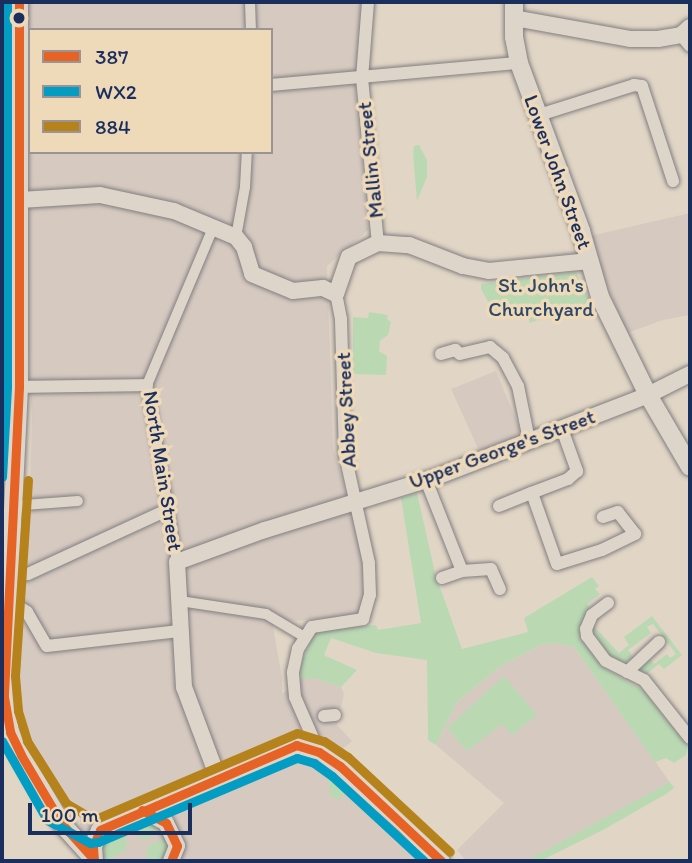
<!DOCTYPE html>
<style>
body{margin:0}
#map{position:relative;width:692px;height:863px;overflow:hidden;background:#e1d6c5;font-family:Itim,sans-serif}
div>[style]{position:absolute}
.built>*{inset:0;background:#d6cac0}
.green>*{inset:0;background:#bad9b3}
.roads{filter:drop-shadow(0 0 2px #807f80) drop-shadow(0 0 2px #807f80)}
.pedestrian>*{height:10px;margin:-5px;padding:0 5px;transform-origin:5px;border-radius:5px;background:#ddd5c9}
.minor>*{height:12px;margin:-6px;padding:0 6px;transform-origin:6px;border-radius:6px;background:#ddd5c9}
.tertiary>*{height:16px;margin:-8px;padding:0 8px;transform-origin:8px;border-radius:8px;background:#ddd5c9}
.secondary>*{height:18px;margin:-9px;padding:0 9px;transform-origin:9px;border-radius:9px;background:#ddd5c9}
.bus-1>*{height:9px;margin:-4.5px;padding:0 4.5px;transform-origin:4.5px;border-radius:4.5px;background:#e76225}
.bus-2>*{height:9px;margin:-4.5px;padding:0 4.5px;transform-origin:4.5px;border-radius:4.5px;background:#039dc3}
.bus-3>*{height:9px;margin:-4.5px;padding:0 4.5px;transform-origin:4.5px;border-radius:4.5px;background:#b5821c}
.dots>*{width:19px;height:19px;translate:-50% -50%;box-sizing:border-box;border:4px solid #eed9b8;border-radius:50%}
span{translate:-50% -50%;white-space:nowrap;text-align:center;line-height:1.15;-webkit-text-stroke:7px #eed9b8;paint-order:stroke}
.street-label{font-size:21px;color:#1b2f5e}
.park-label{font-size:21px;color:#2e4968}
.frame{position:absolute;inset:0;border:4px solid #1b2f5e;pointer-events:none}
.legend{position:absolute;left:28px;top:28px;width:245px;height:126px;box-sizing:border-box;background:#eed9b8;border:2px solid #9a9594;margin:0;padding:9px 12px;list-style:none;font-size:21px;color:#1b2f5e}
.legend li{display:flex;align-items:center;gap:14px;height:35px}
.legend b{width:35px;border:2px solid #9a9594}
.scale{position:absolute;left:28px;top:803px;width:164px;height:32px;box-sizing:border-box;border:4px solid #1b2f5e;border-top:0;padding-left:9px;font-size:21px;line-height:24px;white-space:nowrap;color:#1b2f5e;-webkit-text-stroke:5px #eed9b8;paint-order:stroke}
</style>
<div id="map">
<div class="built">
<i style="clip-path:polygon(evenodd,27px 2px,363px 2px,355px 85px,368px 230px,327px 266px,333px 447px,357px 532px,366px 585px,364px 606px,353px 616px,291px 621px,273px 626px,282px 678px,282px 694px,300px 679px,313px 678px,341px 687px,344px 694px,337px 725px,352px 741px,340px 751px,332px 767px,391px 820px,428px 861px,91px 861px,81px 842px,80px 818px,43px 771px,34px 753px,19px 712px,12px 679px,13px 627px,21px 625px,17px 585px,24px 560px,25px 509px,30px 501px,32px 415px,29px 374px,27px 2px,30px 30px,271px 30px,271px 152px,30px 152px,30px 30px)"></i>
<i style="clip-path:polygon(690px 213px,690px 315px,663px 320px,627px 333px,596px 258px,590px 236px)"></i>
<i style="clip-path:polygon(496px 371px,523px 437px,480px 453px,451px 389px)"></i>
<i style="clip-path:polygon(555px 643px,574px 647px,674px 788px,540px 861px,466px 861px,457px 850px,504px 803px,436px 745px,457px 702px,501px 666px,540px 645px)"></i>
</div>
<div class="green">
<i style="clip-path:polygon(419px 145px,427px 160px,427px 177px,417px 201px,413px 154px,414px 146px)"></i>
<i style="clip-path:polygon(576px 272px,591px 302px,582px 309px,560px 312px,530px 323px,527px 317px,502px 319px,496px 316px,481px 289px,481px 284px)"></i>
<i style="clip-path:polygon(369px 312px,388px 315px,387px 319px,391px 322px,388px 335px,380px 341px,379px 351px,387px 356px,386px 375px,353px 374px,353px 317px,368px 318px)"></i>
<i style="clip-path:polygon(417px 493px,435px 573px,462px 649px,528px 632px,524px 618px,592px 577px,599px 586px,595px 589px,600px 594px,587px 604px,593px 611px,581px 628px,581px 640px,604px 668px,644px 691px,688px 747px,686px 755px,674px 763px,666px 758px,655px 762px,574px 647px,555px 643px,540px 645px,501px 666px,457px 702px,436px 745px,428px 740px,427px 660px,376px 653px,331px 638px,324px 655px,357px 670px,341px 687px,313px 678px,302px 679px,300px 667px,313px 633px,318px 630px,376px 625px,378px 630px,421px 623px,401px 498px)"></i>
<i style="clip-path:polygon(652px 616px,682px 655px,664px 669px,659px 664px,644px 676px,640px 668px,649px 657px,654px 664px,667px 654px,670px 658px,676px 654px,653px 624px,647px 627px,651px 633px,628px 650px,634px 658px,620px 664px,613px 661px,592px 630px,593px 625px,619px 653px,629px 645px,624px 637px)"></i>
<i style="clip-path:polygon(504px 676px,537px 715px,512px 735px,502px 724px,467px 751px,447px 728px)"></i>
<i style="clip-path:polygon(329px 769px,348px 786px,339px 800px,330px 796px,327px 774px)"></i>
<i style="clip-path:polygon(670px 782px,674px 788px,666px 794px,603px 830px,540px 861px,526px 861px)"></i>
<i style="clip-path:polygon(143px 819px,157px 823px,162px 832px,144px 840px,138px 836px,132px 824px)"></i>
<i style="clip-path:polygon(121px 830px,127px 842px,125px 851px,105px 861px,100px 848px,104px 840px)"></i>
<i style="clip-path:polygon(166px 838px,169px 846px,165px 858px,149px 861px,146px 854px,148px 846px)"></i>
</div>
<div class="roads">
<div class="pedestrian">
<i style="left:250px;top:2px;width:28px;rotate:88deg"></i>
<i style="left:6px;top:42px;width:3px"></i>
<i style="left:9px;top:42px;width:16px;rotate:-90deg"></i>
<i style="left:236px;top:237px;width:51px;rotate:-79.8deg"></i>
<i style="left:245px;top:187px;width:35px;rotate:-87deg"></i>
<i style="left:24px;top:505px;width:54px;rotate:-4.2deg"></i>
<i style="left:177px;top:562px;width:180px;rotate:-99.6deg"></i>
<i style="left:147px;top:385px;width:173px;rotate:-67.2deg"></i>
<i style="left:180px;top:601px;width:87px;rotate:8.6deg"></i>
<i style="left:266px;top:614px;width:43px;rotate:30.7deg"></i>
</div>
<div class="minor">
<i style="left:368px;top:2px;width:76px;rotate:94.5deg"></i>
<i style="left:362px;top:78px;width:166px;rotate:84.5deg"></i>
<i style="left:681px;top:35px;width:14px;rotate:51deg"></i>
<i style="left:271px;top:85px;width:249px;rotate:-5.1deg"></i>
<i style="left:539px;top:115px;width:100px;rotate:-17.5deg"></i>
<i style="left:634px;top:85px;width:8px;rotate:7deg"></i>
<i style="left:642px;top:86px;width:100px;rotate:71.9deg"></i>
<i style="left:441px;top:354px;width:15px;rotate:-16deg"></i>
<i style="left:455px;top:350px;width:6px;rotate:39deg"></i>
<i style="left:460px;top:354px;width:31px;rotate:-13deg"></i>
<i style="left:490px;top:347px;width:17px;rotate:40deg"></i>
<i style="left:503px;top:358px;width:32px;rotate:62deg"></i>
<i style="left:518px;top:386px;width:55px;rotate:78.5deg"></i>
<i style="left:19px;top:387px;width:128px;rotate:-0.9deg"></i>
<i style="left:562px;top:429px;width:45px;rotate:70.3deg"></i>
<i style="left:577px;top:471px;width:12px;rotate:138deg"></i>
<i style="left:568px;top:479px;width:39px;rotate:159deg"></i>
<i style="left:532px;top:493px;width:75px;rotate:70.6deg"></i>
<i style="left:557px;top:564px;width:47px;rotate:-17.3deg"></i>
<i style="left:602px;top:550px;width:37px;rotate:-26deg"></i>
<i style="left:635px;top:534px;width:28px;rotate:-128deg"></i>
<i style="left:618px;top:512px;width:16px;rotate:162deg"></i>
<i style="left:426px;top:480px;width:98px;rotate:68.4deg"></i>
<i style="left:462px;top:571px;width:29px;rotate:-4deg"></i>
<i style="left:491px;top:569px;width:22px;rotate:66deg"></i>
<i style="left:499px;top:506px;width:35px;rotate:-22deg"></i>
<i style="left:9px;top:576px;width:19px;rotate:-6deg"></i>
<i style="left:28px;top:574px;width:153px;rotate:-24.7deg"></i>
<i style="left:442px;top:578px;width:21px;rotate:-19deg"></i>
<i style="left:7px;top:599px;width:24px;rotate:33deg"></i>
<i style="left:27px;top:612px;width:39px;rotate:60deg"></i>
<i style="left:47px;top:646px;width:133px;rotate:-6.5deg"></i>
<i style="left:608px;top:603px;width:20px;rotate:143deg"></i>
<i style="left:592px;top:615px;width:15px;rotate:113deg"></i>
<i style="left:586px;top:629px;width:7px;rotate:82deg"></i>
<i style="left:587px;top:636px;width:31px;rotate:53deg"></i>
<i style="left:606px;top:661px;width:42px;rotate:26.6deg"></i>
<i style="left:644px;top:680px;width:74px;rotate:51.6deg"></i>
<i style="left:627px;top:672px;width:44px;rotate:-43.2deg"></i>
<i style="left:324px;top:716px;width:11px;rotate:-5deg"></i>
<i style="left:319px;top:752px;width:60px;rotate:-113.6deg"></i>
<i style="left:295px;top:697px;width:25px;rotate:-95deg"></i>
<i style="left:293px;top:672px;width:24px;rotate:-78deg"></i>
<i style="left:298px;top:649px;width:26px;rotate:-58deg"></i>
<i style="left:312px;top:627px;width:52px;rotate:-8.9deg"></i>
<i style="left:363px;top:619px;width:25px;rotate:-74deg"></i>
<i style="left:370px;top:595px;width:32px;rotate:-92deg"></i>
<i style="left:369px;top:563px;width:111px;rotate:-102.5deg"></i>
<i style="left:345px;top:455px;width:136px;rotate:-91.7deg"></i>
<i style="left:341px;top:319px;width:25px;rotate:-101deg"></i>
</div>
<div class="tertiary">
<i style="left:514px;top:18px;width:119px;rotate:10.2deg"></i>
<i style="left:631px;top:39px;width:27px"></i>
<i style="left:658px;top:39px;width:23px;rotate:-10deg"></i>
<i style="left:681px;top:35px;width:12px;rotate:-42deg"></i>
<i style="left:20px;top:200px;width:80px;rotate:-3.6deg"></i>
<i style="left:100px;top:195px;width:76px;rotate:12.2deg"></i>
<i style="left:174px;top:211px;width:67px;rotate:22.8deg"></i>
<i style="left:236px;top:237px;width:13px;rotate:51deg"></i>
<i style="left:244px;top:247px;width:28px;rotate:73deg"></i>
<i style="left:252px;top:274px;width:44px;rotate:22.5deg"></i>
<i style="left:293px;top:291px;width:30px;rotate:-6deg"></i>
<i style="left:323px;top:288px;width:14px;rotate:25deg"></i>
<i style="left:336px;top:294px;width:39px;rotate:-71deg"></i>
<i style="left:349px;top:257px;width:32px;rotate:-26deg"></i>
<i style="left:378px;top:243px;width:31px;rotate:4deg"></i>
<i style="left:409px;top:245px;width:58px;rotate:21.3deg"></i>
<i style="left:463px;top:266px;width:26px;rotate:11deg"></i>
<i style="left:489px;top:271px;width:101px;rotate:-5.7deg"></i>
<i style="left:218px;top:778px;width:97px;rotate:-110.5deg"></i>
<i style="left:184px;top:687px;width:125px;rotate:-93.2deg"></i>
<i style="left:177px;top:562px;width:94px;rotate:-20deg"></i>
<i style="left:265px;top:530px;width:179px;rotate:-17.2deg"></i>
<i style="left:436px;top:477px;width:227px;rotate:-21.1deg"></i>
<i style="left:648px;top:395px;width:47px;rotate:-26.6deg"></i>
<i style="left:142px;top:810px;width:27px;rotate:28deg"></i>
<i style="left:166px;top:823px;width:25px;rotate:64deg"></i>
<i style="left:177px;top:846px;width:16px;rotate:112deg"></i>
</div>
<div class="secondary">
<i style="left:19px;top:2px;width:385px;rotate:90deg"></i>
<i style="left:19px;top:387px;width:310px;rotate:92.8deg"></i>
<i style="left:4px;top:697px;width:36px;rotate:80deg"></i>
<i style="left:10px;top:732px;width:25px;rotate:64deg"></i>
<i style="left:21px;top:755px;width:80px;rotate:59.3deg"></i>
<i style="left:62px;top:824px;width:43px;rotate:47.8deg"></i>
<i style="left:514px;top:2px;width:35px;rotate:90deg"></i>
<i style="left:514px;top:37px;width:26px;rotate:79deg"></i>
<i style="left:519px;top:63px;width:179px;rotate:69.7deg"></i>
<i style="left:581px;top:231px;width:69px;rotate:73.9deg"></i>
<i style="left:600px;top:297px;width:109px;rotate:63.9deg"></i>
<i style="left:648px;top:395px;width:83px;rotate:59.7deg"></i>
<i style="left:94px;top:861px;width:15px;rotate:-94deg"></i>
<i style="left:93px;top:846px;width:17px;rotate:-66deg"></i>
<i style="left:100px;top:830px;width:214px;rotate:-23.4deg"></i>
<i style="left:296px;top:745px;width:24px;rotate:17deg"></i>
<i style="left:319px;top:752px;width:25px;rotate:34deg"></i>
<i style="left:340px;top:766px;width:89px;rotate:41.8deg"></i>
<i style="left:406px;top:825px;width:50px;rotate:45.8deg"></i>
</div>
</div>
<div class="bus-1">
<i style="left:19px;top:2px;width:385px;rotate:90deg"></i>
<i style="left:19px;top:387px;width:310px;rotate:92.8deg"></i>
<i style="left:4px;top:697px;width:36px;rotate:80deg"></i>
<i style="left:10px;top:732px;width:25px;rotate:64deg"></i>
<i style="left:21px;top:755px;width:80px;rotate:59.3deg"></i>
<i style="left:62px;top:824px;width:43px;rotate:47.8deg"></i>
<i style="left:142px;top:810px;width:27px;rotate:28deg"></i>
<i style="left:166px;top:823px;width:25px;rotate:64deg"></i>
<i style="left:177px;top:846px;width:16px;rotate:112deg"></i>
<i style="left:94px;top:861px;width:15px;rotate:-94deg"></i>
<i style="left:93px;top:846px;width:17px;rotate:-66deg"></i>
<i style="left:100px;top:830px;width:214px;rotate:-23.4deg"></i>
<i style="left:296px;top:745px;width:24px;rotate:17deg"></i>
<i style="left:319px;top:752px;width:25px;rotate:34deg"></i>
<i style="left:340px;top:766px;width:139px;rotate:43.2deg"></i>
</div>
<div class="bus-2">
<i style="left:2px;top:477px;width:90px;rotate:-86.8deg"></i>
<i style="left:7px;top:387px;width:385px;rotate:-90deg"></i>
<i style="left:2px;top:741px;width:91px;rotate:60.3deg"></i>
<i style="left:47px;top:820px;width:49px;rotate:28.1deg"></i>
<i style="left:90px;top:843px;width:8px;rotate:-7deg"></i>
<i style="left:98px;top:842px;width:216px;rotate:-22.9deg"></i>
<i style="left:297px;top:758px;width:18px;rotate:16deg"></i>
<i style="left:314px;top:763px;width:22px;rotate:36deg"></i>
<i style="left:332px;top:776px;width:125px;rotate:42.7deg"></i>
</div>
<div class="bus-3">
<i style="left:28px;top:480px;width:196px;rotate:93.8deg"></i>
<i style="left:15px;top:676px;width:35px;rotate:85deg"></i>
<i style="left:18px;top:711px;width:31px;rotate:73deg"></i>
<i style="left:27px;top:741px;width:73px;rotate:57.8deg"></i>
<i style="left:66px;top:803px;width:27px;rotate:31deg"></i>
<i style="left:89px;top:817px;width:9px;rotate:6deg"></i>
<i style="left:98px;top:818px;width:216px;rotate:-23.1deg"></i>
<i style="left:297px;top:733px;width:28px;rotate:17deg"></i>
<i style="left:324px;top:741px;width:29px;rotate:34deg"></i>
<i style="left:348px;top:757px;width:139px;rotate:43deg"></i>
</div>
<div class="dots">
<i style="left:19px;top:18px;background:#1b2f5e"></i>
</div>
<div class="street-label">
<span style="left:370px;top:160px;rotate:-96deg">Mallin Street</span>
<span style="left:558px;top:172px;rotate:70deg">Lower John Street</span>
<span style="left:346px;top:410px;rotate:-93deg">Abbey Street</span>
<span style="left:502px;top:449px;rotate:-20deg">Upper George's Street</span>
<span style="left:163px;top:471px;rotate:81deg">North Main Street</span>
</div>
<div class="park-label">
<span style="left:541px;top:297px">St. John's<br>Churchyard</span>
</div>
<div class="frame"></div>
<ul class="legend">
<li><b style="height:9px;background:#e76225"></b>387</li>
<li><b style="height:9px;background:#039dc3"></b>WX2</li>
<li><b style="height:9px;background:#b5821c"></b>884</li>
</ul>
<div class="scale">100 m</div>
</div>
